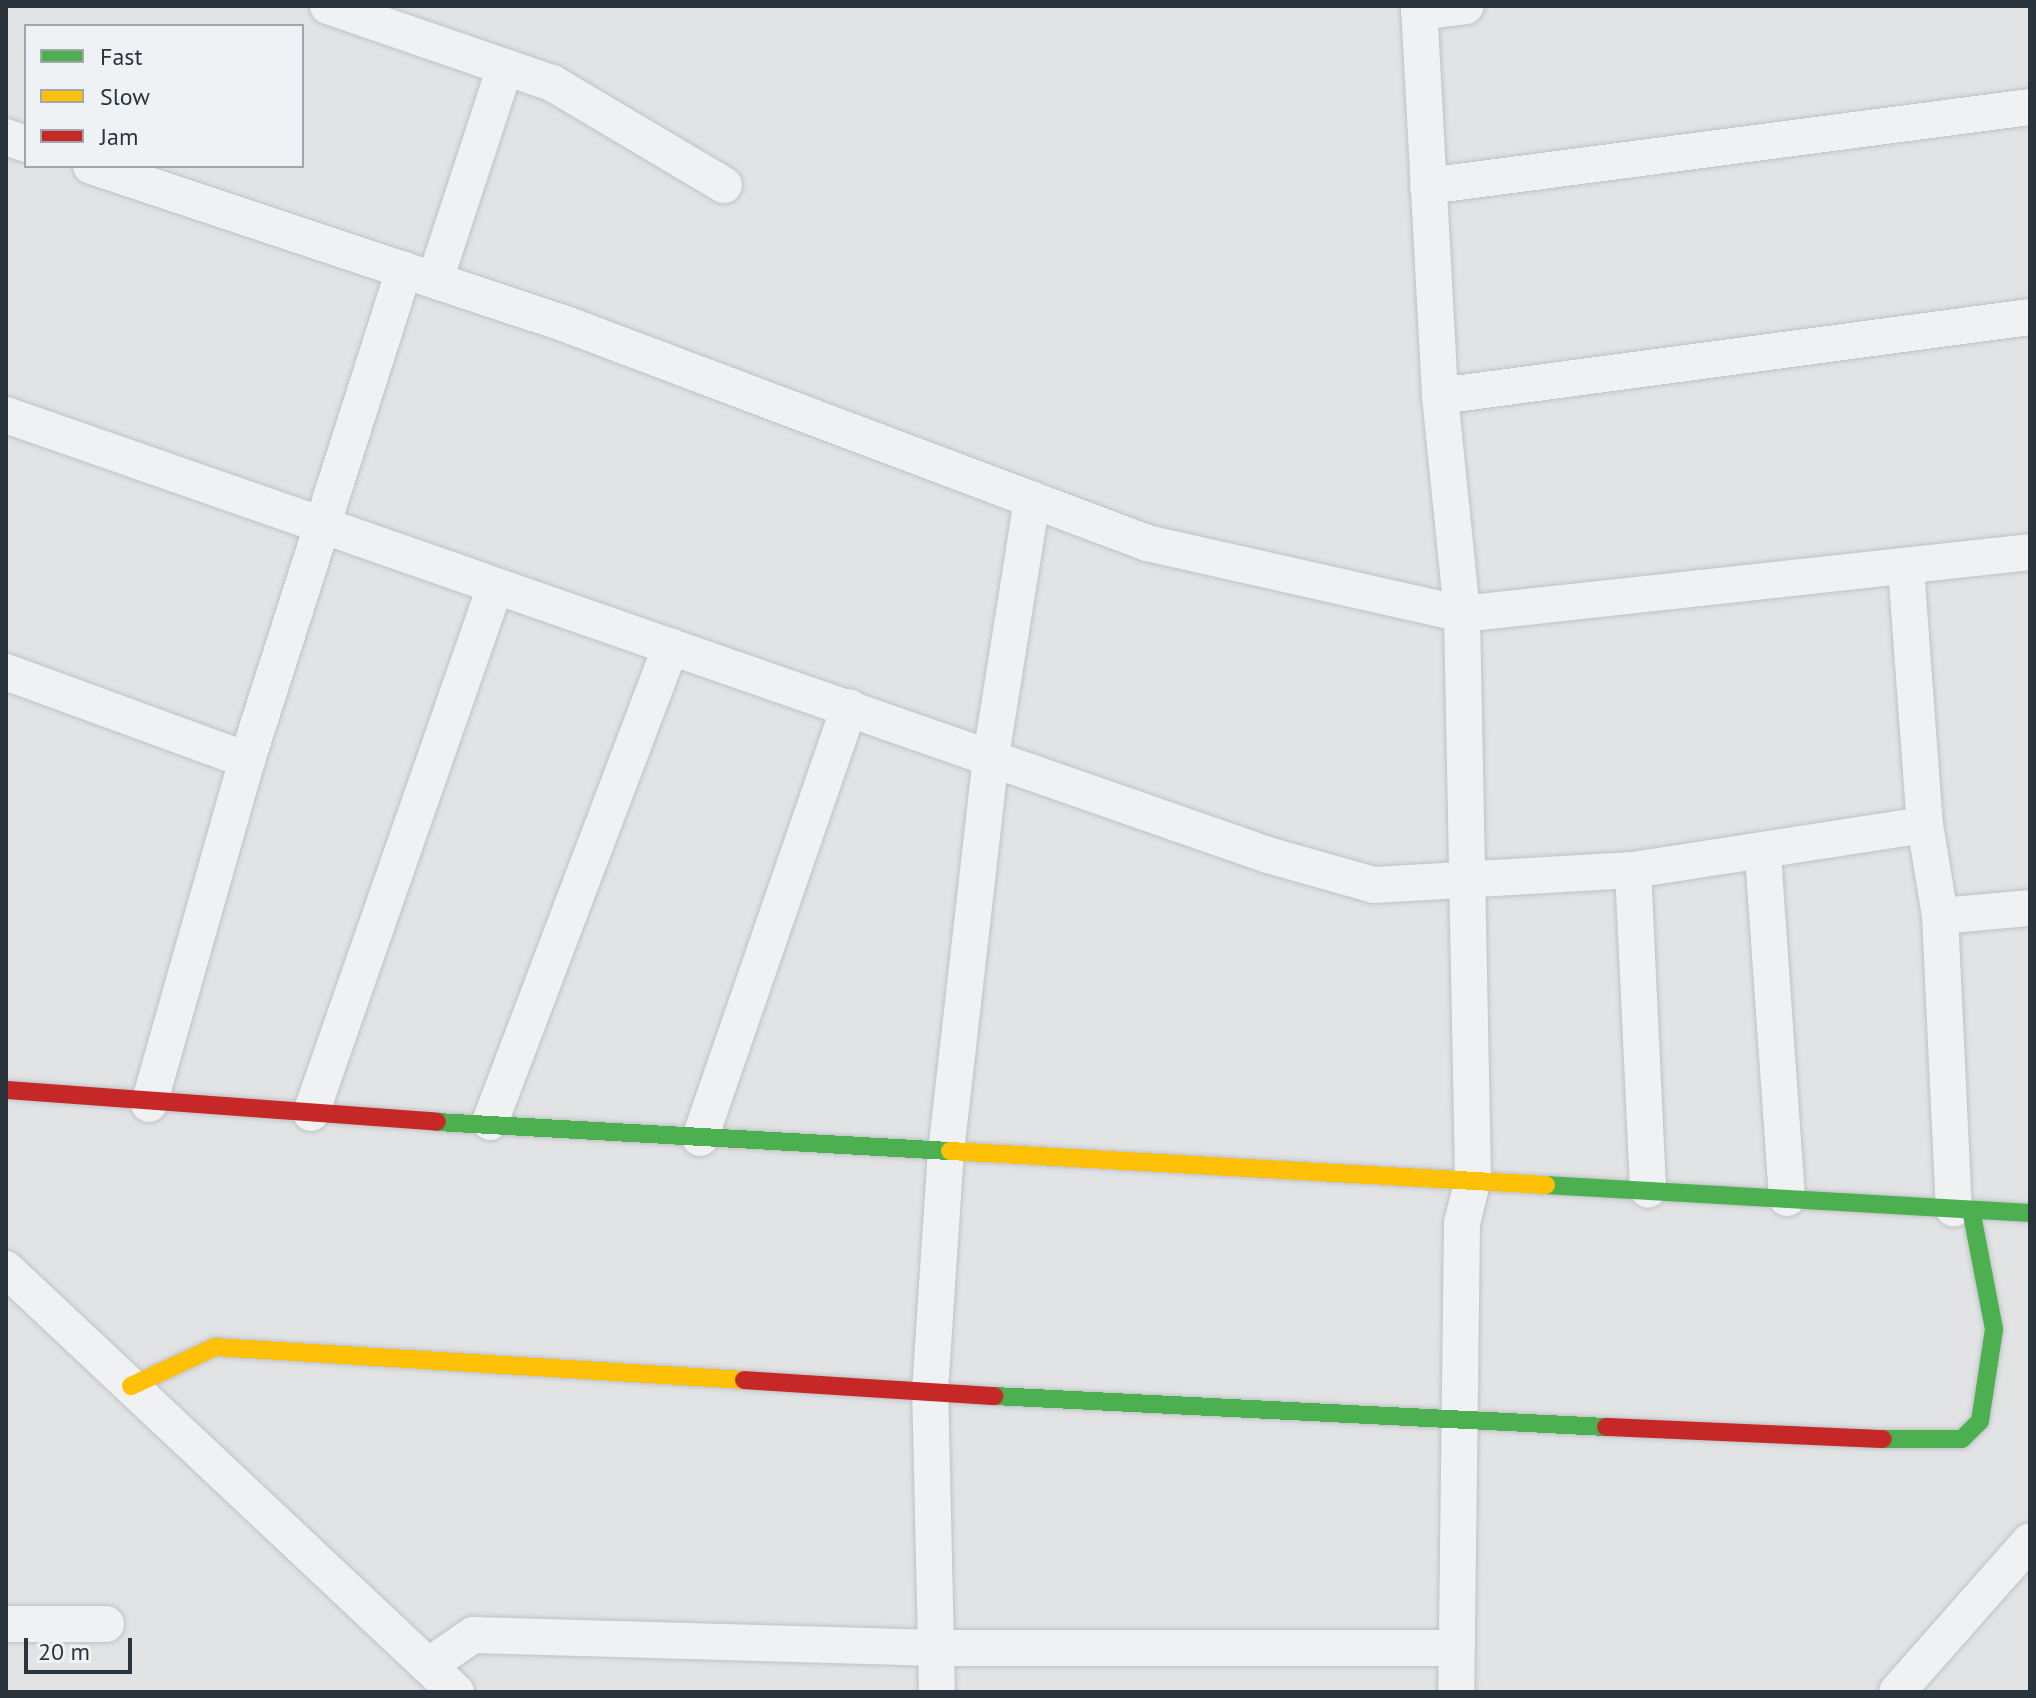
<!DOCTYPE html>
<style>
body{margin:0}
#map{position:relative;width:2036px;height:1698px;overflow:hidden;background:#e1e3e5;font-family:"PT Sans",sans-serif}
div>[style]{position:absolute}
.roads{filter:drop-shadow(0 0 2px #bfc1c3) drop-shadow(0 0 2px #bfc1c3)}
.street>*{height:36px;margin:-18px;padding:0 18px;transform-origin:18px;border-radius:18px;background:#f0f1f3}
.fast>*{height:18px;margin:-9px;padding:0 9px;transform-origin:9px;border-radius:9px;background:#4caf50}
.slow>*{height:18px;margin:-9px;padding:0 9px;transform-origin:9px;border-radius:9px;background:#ffc107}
.jam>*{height:18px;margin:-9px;padding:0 9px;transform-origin:9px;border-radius:9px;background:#c62828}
span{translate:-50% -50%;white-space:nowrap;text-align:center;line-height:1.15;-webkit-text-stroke:8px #eff2f5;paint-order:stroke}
.frame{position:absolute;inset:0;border:8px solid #2a343d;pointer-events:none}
.legend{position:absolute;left:24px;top:24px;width:280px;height:144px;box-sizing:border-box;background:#eff2f5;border:2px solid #a0a6ab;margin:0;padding:10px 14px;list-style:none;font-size:24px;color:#2a343d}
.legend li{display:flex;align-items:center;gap:16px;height:40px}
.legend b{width:40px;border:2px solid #a0a6ab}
.scale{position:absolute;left:24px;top:1638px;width:108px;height:36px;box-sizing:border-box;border:4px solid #2a343d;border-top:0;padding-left:10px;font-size:24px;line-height:28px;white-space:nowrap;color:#2a343d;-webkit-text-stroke:6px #eff2f5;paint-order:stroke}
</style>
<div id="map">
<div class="roads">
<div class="street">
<i style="left:328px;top:6px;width:237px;rotate:19deg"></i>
<i style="left:552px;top:83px;width:200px;rotate:30.7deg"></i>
<i style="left:1419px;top:6px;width:391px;rotate:86.9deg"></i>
<i style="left:1440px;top:396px;width:219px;rotate:84.2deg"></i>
<i style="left:1462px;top:614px;width:565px;rotate:88.88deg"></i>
<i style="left:1473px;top:1179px;width:45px;rotate:104deg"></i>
<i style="left:1462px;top:1223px;width:469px;rotate:90.7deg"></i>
<i style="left:1419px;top:12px;width:47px;rotate:-7.3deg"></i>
<i style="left:6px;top:137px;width:21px;rotate:19deg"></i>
<i style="left:91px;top:166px;width:497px;rotate:18.4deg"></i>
<i style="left:563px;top:323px;width:624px;rotate:20.64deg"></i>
<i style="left:1147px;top:543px;width:323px;rotate:12.7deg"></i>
<i style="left:1462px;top:614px;width:571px;rotate:-6.23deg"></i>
<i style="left:1428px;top:186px;width:607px;rotate:-7.48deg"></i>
<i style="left:435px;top:280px;width:224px;rotate:-71.8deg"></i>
<i style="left:1440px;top:396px;width:595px;rotate:-7.63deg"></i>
<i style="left:6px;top:415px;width:1337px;rotate:19.22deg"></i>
<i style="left:1268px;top:855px;width:110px;rotate:15.8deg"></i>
<i style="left:1374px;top:885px;width:259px;rotate:-3.3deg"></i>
<i style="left:1633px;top:870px;width:295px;rotate:-8.8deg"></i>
<i style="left:1906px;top:568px;width:258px;rotate:85.8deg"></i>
<i style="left:1925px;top:825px;width:92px;rotate:80.6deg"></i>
<i style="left:1940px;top:916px;width:293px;rotate:87.3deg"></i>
<i style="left:6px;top:672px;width:257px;rotate:20.1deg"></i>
<i style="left:1763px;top:855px;width:344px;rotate:86deg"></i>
<i style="left:1633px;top:870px;width:320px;rotate:87.3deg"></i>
<i style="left:1940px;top:916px;width:90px;rotate:-5.1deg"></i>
<i style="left:149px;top:1104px;width:358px;rotate:-74.1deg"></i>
<i style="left:247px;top:760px;width:515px;rotate:-72.23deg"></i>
<i style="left:311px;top:1113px;width:557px;rotate:-70.72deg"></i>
<i style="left:490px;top:1122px;width:509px;rotate:-69.18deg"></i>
<i style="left:700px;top:1138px;width:456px;rotate:-70.9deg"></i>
<i style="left:6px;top:1269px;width:618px;rotate:43.23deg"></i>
<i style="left:6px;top:1624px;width:100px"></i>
<i style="left:428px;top:1666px;width:55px;rotate:-34.6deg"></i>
<i style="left:473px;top:1635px;width:466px;rotate:1.6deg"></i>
<i style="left:939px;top:1648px;width:518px"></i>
<i style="left:937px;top:1692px;width:301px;rotate:-91.3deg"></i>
<i style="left:930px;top:1391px;width:240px;rotate:-86.2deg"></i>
<i style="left:946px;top:1152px;width:399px;rotate:-83.5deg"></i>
<i style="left:991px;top:756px;width:260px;rotate:-80.9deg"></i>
<i style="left:1897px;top:1692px;width:201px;rotate:-48.6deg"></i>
</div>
<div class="fast">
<i style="left:437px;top:1122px;width:514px;rotate:3.24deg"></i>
<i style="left:1546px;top:1185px;width:485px;rotate:3.3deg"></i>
<i style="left:994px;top:1396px;width:613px;rotate:2.9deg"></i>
<i style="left:1883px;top:1439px;width:79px"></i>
<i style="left:1962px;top:1439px;width:25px;rotate:-45deg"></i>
<i style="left:1980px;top:1421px;width:93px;rotate:-81.3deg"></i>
<i style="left:1994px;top:1329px;width:121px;rotate:-100.9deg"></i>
</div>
<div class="slow">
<i style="left:950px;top:1151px;width:597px;rotate:3.27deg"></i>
<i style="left:131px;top:1386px;width:93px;rotate:-24.9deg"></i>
<i style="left:215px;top:1347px;width:530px;rotate:3.57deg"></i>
</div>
<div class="jam">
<i style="left:6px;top:1090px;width:432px;rotate:4.2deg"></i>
<i style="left:744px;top:1380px;width:251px;rotate:3.7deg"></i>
<i style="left:1606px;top:1427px;width:277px;rotate:2.5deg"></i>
</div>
</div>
<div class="frame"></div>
<ul class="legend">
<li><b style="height:10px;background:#4caf50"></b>Fast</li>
<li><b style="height:10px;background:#ffc107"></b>Slow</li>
<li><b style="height:10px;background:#c62828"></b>Jam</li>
</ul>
<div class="scale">20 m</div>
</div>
